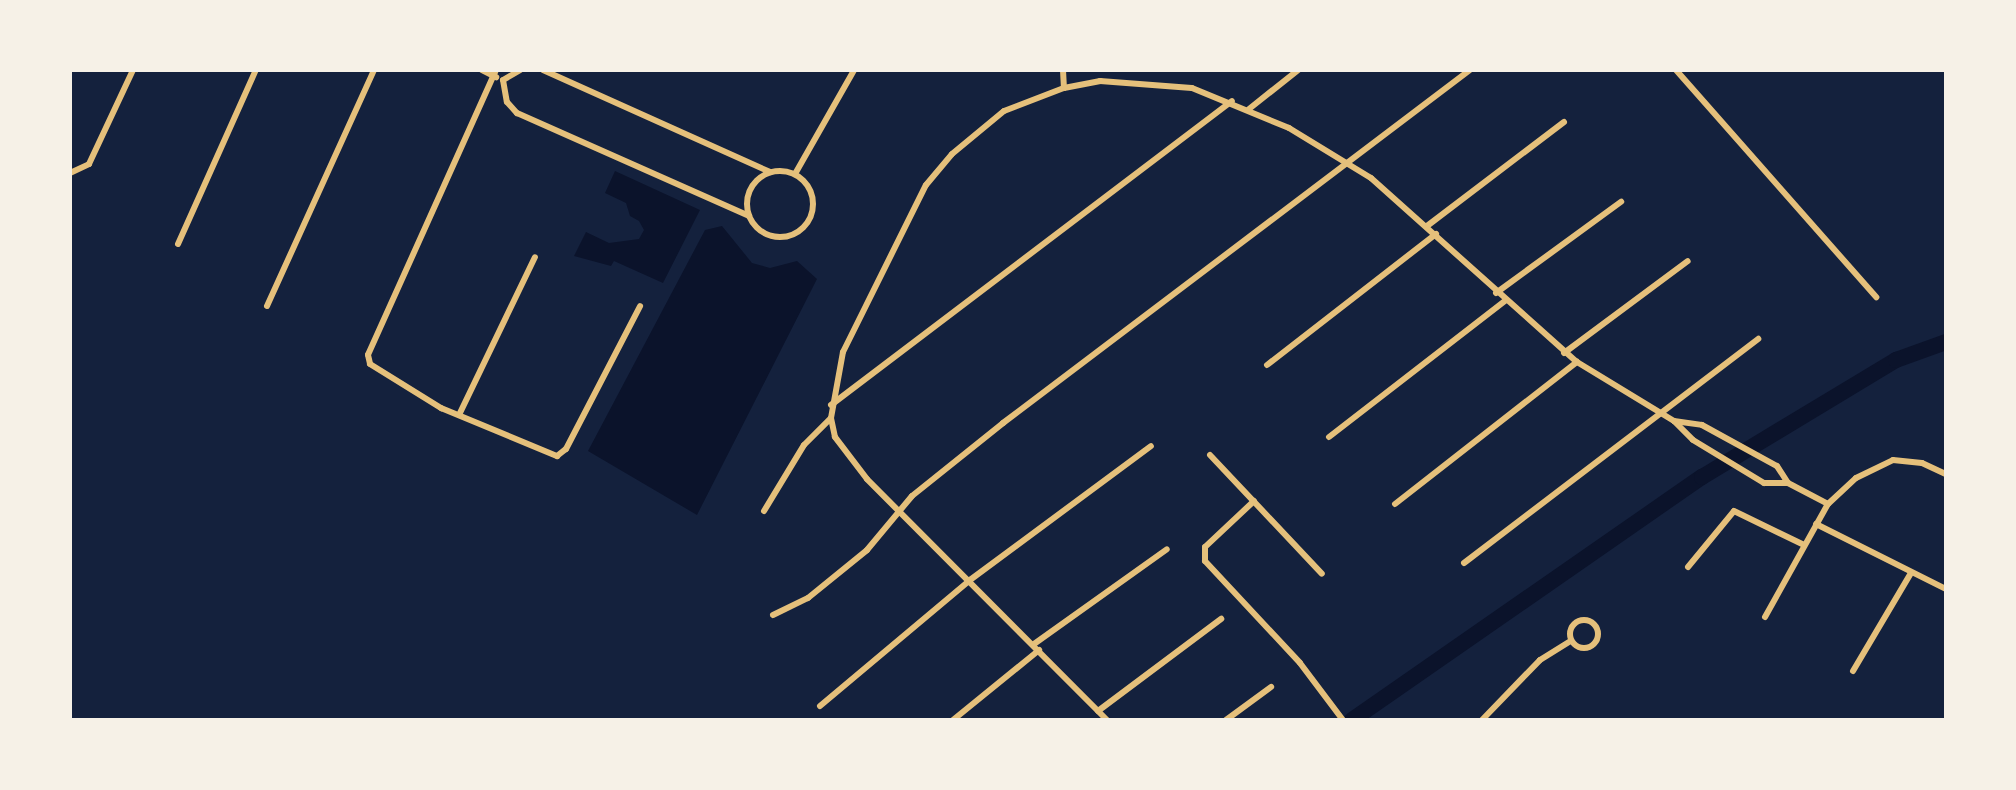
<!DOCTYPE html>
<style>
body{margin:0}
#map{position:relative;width:2016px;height:790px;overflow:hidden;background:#14213d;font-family:Commissioner,sans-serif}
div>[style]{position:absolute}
.water>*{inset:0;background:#0b132b}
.canal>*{height:16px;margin:-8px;padding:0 8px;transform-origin:8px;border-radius:8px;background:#0b132b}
.minor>*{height:6px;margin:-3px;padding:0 3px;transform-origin:3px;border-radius:3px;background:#e5c07b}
.minor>.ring{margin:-3px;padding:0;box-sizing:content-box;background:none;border:6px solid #e5c07b;border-radius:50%}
span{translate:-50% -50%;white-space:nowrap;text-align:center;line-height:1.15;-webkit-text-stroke:6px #f6f1e7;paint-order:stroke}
.frame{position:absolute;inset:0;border:72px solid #f6f1e7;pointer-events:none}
</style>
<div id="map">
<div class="water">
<i style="clip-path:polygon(615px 171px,700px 210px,663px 283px,614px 261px,611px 266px,574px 256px,586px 232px,609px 243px,639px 239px,644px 230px,639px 221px,630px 216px,626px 203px,605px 193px)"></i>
<i style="clip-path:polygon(722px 226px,752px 263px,770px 268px,797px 261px,817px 279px,697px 515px,588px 451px,705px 230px)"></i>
</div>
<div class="canal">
<i style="left:1352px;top:720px;width:426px;rotate:-34.8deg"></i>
<i style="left:1702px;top:477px;width:227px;rotate:-31.1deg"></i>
<i style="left:1896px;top:360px;width:53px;rotate:-19.8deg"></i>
</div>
<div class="minor">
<i style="left:482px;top:70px;width:16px;rotate:27deg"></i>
<i style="left:496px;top:70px;width:312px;rotate:114.2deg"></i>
<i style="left:368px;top:355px;width:9px;rotate:77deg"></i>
<i style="left:370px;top:364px;width:84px;rotate:31.8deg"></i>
<i style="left:441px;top:408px;width:126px;rotate:22.5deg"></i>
<i style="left:557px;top:456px;width:11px;rotate:-38deg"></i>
<i style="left:566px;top:449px;width:161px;rotate:-62.6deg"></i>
<i style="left:543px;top:70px;width:249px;rotate:24.2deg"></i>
<i style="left:1063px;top:70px;width:18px;rotate:87deg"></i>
<i style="left:1676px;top:70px;width:303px;rotate:48.6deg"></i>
<i style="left:503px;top:80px;width:22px;rotate:80deg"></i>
<i style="left:507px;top:102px;width:15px;rotate:48deg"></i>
<i style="left:517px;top:113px;width:254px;rotate:23.9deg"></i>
<i style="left:503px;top:80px;width:20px;rotate:-30deg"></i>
<i style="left:1249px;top:109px;width:63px;rotate:-38.5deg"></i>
<i class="ring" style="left:747px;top:171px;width:60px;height:60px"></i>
<i style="left:70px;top:173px;width:21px;rotate:-25deg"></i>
<i style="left:89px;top:164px;width:104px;rotate:-64.9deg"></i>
<i style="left:795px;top:174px;width:120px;rotate:-60.4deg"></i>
<i style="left:1427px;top:226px;width:172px;rotate:-37.2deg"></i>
<i style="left:178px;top:244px;width:191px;rotate:-65.9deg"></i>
<i style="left:1496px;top:293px;width:155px;rotate:-36.1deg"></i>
<i style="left:267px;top:306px;width:259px;rotate:-65.6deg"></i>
<i style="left:1564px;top:353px;width:154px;rotate:-36.6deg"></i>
<i style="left:1267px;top:365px;width:214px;rotate:-37.8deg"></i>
<i style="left:831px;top:405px;width:503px;rotate:-37.17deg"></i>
<i style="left:459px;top:415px;width:175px;rotate:-64.3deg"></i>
<i style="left:1675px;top:422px;width:25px;rotate:45deg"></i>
<i style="left:1693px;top:440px;width:83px;rotate:31.2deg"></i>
<i style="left:1764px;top:483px;width:24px"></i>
<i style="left:1329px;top:437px;width:222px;rotate:-37.7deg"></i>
<i style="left:1210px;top:455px;width:163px;rotate:46.7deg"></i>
<i style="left:1254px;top:501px;width:67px;rotate:136.8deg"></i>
<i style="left:1205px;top:547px;width:14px;rotate:90deg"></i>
<i style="left:1205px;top:561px;width:139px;rotate:47deg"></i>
<i style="left:1300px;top:663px;width:71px;rotate:53deg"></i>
<i style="left:1395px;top:504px;width:231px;rotate:-38deg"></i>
<i style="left:764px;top:511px;width:77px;rotate:-58.8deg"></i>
<i style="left:804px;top:445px;width:38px;rotate:-45deg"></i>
<i style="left:1816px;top:524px;width:145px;rotate:26.6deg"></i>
<i style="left:1464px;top:563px;width:370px;rotate:-37.3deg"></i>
<i style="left:1688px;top:567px;width:72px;rotate:-50.6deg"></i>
<i style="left:1734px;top:511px;width:78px;rotate:25.9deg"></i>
<i style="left:773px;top:615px;width:39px;rotate:-26deg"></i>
<i style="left:808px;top:598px;width:76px;rotate:-39.1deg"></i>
<i style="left:867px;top:550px;width:70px;rotate:-50.2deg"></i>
<i style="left:912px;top:496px;width:117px;rotate:-38.7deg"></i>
<i style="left:1003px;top:423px;width:585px;rotate:-37.09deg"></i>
<i style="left:1765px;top:617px;width:129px;rotate:-60.9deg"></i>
<i style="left:1828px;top:504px;width:38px;rotate:-43deg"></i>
<i style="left:1856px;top:478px;width:41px;rotate:-25.9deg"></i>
<i style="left:1893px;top:460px;width:29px;rotate:6deg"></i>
<i style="left:1922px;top:463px;width:26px;rotate:25deg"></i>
<i class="ring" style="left:1570px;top:620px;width:22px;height:22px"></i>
<i style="left:1034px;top:644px;width:163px;rotate:-35.5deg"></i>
<i style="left:1853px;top:671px;width:114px;rotate:-59.4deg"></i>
<i style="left:820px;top:706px;width:196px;rotate:-40deg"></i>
<i style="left:970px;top:580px;width:225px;rotate:-36.5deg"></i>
<i style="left:1098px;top:711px;width:154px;rotate:-36.8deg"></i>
<i style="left:953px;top:720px;width:111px;rotate:-39.1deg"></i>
<i style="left:1107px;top:720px;width:340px;rotate:-134.9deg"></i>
<i style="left:867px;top:479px;width:53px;rotate:-127.3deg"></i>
<i style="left:835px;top:437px;width:19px;rotate:-102deg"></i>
<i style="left:831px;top:418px;width:67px;rotate:-79.7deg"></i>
<i style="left:843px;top:352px;width:186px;rotate:-63.6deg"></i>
<i style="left:926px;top:185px;width:40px;rotate:-50deg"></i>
<i style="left:952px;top:154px;width:67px;rotate:-39.6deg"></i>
<i style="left:1004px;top:111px;width:64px;rotate:-21deg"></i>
<i style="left:1064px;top:88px;width:37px;rotate:-11deg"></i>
<i style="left:1100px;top:81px;width:92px;rotate:4.4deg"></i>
<i style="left:1192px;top:88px;width:105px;rotate:22.4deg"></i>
<i style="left:1289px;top:128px;width:96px;rotate:31.4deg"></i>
<i style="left:1371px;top:178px;width:276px;rotate:41.8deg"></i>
<i style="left:1577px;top:362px;width:114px;rotate:31.3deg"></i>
<i style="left:1674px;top:421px;width:28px;rotate:8deg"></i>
<i style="left:1702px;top:425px;width:85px;rotate:28.7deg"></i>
<i style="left:1777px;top:466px;width:20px;rotate:57deg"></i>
<i style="left:1788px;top:483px;width:45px;rotate:27.7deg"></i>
<i style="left:1226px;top:720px;width:56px;rotate:-36.3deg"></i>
<i style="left:1482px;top:720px;width:83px;rotate:-46deg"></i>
<i style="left:1540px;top:660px;width:36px;rotate:-32deg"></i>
</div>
<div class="frame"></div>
</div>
